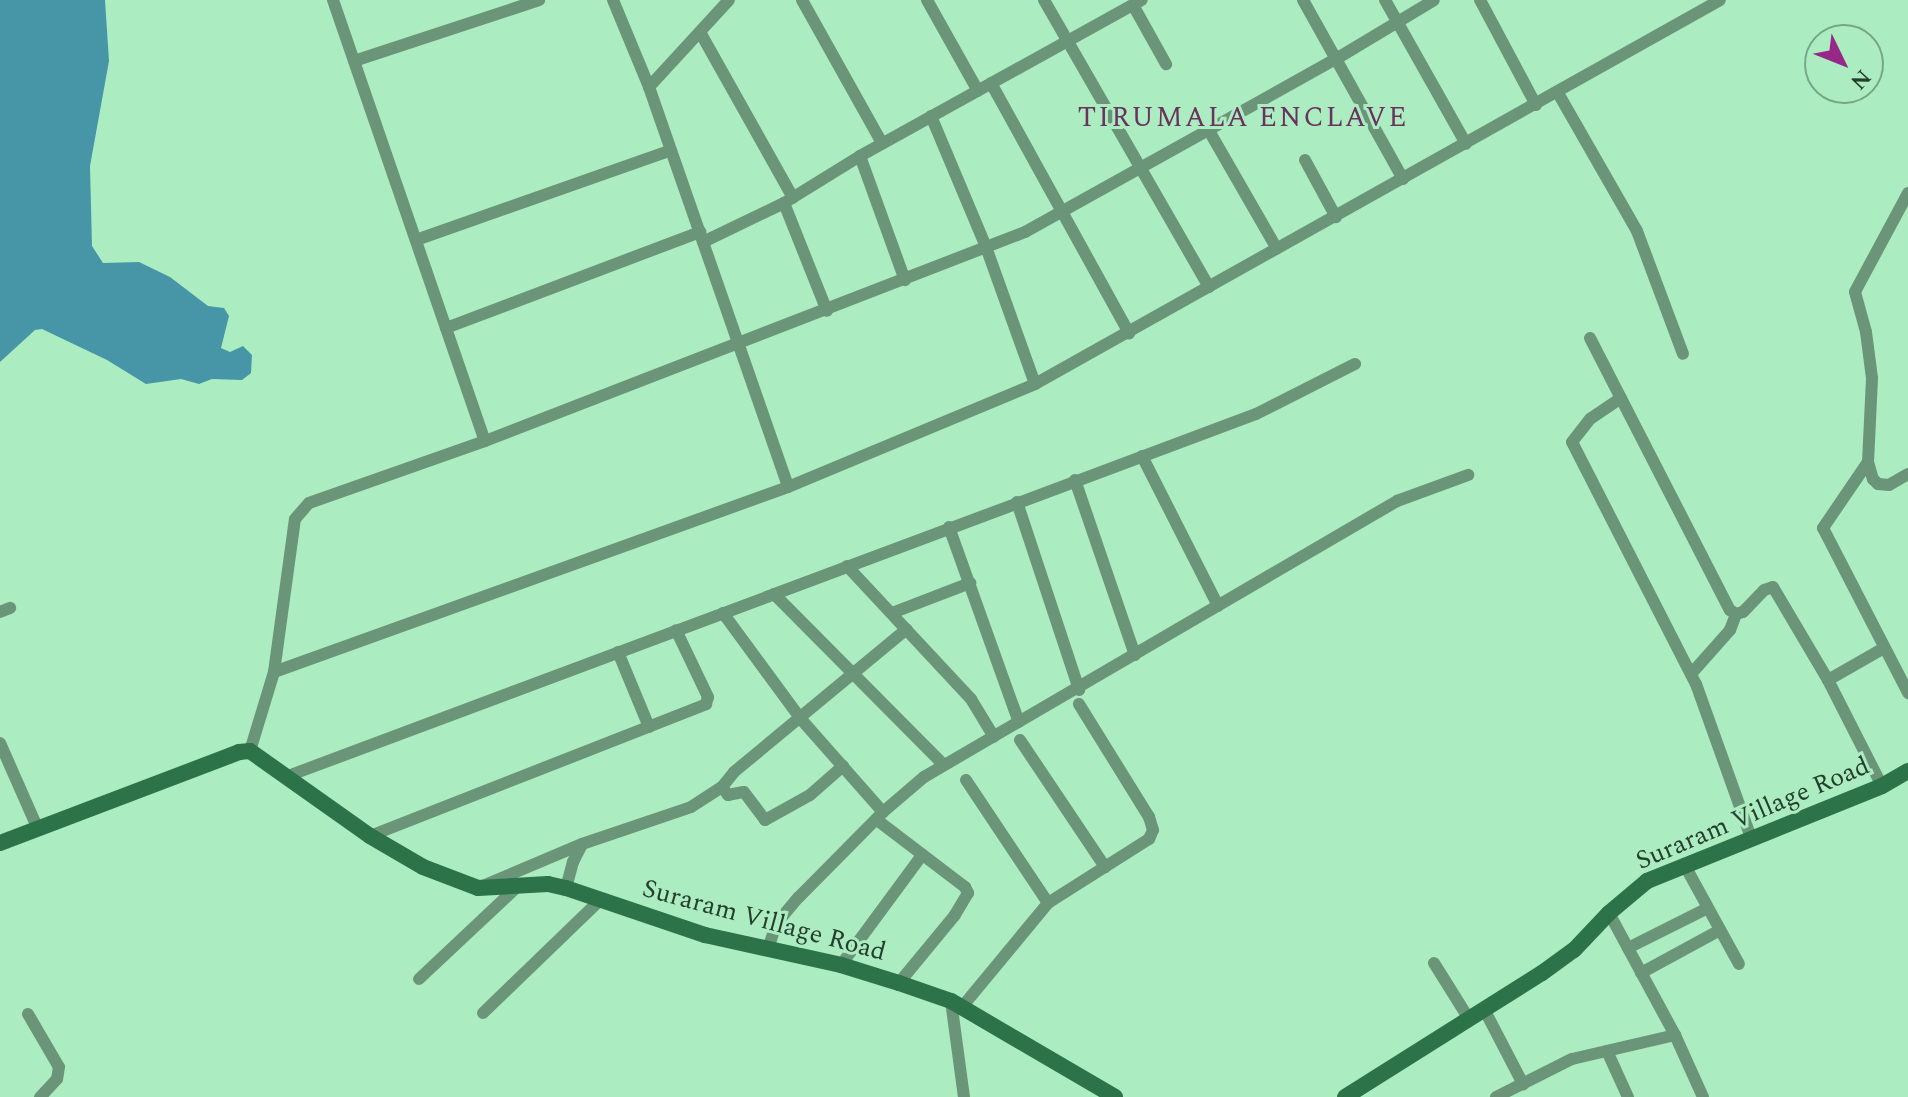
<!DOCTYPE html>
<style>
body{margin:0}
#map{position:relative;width:1908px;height:1097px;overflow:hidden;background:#acecc1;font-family:Spectral,serif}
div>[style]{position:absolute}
.water>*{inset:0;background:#4696a8}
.street>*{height:12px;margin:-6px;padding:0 6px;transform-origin:6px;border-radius:6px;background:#6b9579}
.secondary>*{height:16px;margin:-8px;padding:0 8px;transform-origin:8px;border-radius:8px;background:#2d734a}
span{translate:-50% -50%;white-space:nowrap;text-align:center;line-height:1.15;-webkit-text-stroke:6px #acecc1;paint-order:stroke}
.street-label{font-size:26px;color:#253f2e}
.neighbourhood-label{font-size:28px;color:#69325f;letter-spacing:2px}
.north{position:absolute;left:1804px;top:24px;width:80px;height:80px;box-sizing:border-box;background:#acecc1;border:2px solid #76a786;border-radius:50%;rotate:133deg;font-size:22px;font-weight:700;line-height:32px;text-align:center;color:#253f2e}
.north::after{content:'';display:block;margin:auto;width:28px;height:36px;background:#982887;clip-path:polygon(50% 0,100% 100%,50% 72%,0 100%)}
</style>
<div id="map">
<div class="water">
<i style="clip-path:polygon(0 0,105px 0,109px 61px,90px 166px,92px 246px,103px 263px,139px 262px,170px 277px,208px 306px,224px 308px,229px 316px,221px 348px,230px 352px,243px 346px,252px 355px,251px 373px,242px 380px,212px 379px,199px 384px,181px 379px,146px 384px,107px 360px,42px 329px,35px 330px,0 362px)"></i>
</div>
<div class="street">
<i style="left:333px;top:0;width:466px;rotate:71deg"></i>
<i style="left:613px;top:0;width:94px;rotate:67.5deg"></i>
<i style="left:649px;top:87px;width:423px;rotate:70.8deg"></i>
<i style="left:802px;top:0;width:164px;rotate:60.8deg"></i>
<i style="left:927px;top:0;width:104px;rotate:60.7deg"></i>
<i style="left:1044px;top:0;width:331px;rotate:60.1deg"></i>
<i style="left:1303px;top:0;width:205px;rotate:60.8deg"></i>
<i style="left:1385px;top:0;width:165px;rotate:60.6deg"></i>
<i style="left:1480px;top:0;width:119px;rotate:61.9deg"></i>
<i style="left:1133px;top:5px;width:68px;rotate:60.8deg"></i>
<i style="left:700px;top:32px;width:190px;rotate:60.7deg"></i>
<i style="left:354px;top:61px;width:195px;rotate:-18.2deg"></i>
<i style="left:991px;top:83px;width:286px;rotate:61.1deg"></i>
<i style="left:649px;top:87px;width:118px;rotate:-47.4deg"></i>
<i style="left:1558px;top:93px;width:159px;rotate:60.2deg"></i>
<i style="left:1637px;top:231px;width:131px;rotate:69.5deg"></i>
<i style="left:931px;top:116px;width:142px;rotate:67.2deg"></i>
<i style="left:986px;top:247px;width:145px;rotate:70.3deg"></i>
<i style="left:1208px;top:129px;width:138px;rotate:60.1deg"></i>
<i style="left:860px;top:156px;width:132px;rotate:70.1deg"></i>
<i style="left:1305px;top:160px;width:65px;rotate:61.5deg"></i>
<i style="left:1908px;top:193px;width:112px;rotate:118.2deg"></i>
<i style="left:1855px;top:292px;width:41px;rotate:74.6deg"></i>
<i style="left:1866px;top:332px;width:46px;rotate:82.6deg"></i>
<i style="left:1872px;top:378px;width:84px;rotate:92.7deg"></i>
<i style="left:1868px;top:462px;width:18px;rotate:74deg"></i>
<i style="left:1873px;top:479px;width:7px;rotate:45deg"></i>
<i style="left:1878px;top:484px;width:11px;rotate:5deg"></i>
<i style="left:1889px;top:485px;width:22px;rotate:-30deg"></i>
<i style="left:784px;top:203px;width:116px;rotate:68.3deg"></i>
<i style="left:416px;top:240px;width:270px;rotate:-19.4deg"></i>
<i style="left:703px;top:242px;width:90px;rotate:-25.7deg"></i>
<i style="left:784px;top:203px;width:89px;rotate:-31.7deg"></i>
<i style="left:860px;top:156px;width:322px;rotate:-29deg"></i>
<i style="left:446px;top:328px;width:272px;rotate:-20.7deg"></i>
<i style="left:1590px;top:338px;width:306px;rotate:62.8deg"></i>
<i style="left:1730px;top:610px;width:7px;rotate:34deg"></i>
<i style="left:1736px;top:614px;width:7px;rotate:-16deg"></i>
<i style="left:1743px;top:612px;width:30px;rotate:-46deg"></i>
<i style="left:1764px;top:590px;width:9px;rotate:-18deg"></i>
<i style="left:1773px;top:587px;width:108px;rotate:59.4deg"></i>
<i style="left:1828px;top:680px;width:119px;rotate:63deg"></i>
<i style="left:1621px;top:398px;width:37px;rotate:146deg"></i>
<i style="left:1590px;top:419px;width:29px;rotate:128deg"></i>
<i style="left:1572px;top:442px;width:272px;rotate:62.9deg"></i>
<i style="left:1696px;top:684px;width:164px;rotate:70.3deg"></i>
<i style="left:1142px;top:456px;width:168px;rotate:63.1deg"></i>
<i style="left:1868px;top:462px;width:80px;rotate:124.3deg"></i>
<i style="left:1823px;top:528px;width:186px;rotate:62.7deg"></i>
<i style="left:1075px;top:480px;width:185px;rotate:71.1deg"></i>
<i style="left:1017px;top:502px;width:198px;rotate:71.7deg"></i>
<i style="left:949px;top:527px;width:207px;rotate:70.3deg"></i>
<i style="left:847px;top:566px;width:182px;rotate:47deg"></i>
<i style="left:971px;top:699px;width:44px;rotate:58.8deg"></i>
<i style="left:774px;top:594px;width:241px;rotate:45.2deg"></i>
<i style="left:0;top:612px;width:11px;rotate:-22deg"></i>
<i style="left:723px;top:613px;width:130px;rotate:53.7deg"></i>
<i style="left:800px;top:718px;width:125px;rotate:48.6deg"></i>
<i style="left:892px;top:613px;width:84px;rotate:-21deg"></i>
<i style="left:618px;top:652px;width:81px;rotate:67.5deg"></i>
<i style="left:274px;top:672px;width:546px;rotate:-19.79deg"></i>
<i style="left:788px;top:487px;width:268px;rotate:-22.6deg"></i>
<i style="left:1035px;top:384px;width:785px;rotate:-29.27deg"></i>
<i style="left:1691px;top:674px;width:59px;rotate:-48.4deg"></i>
<i style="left:1730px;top:630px;width:17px;rotate:-69deg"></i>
<i style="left:1828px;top:680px;width:64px;rotate:-29.7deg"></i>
<i style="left:1020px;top:740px;width:153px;rotate:56.2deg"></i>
<i style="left:0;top:743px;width:94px;rotate:66.2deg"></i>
<i style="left:250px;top:751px;width:83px;rotate:-73.1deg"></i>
<i style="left:274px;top:672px;width:154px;rotate:-82.2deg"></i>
<i style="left:295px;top:519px;width:21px;rotate:-49deg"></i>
<i style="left:309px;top:503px;width:187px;rotate:-19.4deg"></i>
<i style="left:485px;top:441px;width:579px;rotate:-21.16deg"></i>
<i style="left:1025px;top:232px;width:356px;rotate:-29.1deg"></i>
<i style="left:1336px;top:59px;width:114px;rotate:-31deg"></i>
<i style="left:288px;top:776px;width:1033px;rotate:-20.5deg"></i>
<i style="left:1256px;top:414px;width:111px;rotate:-26.8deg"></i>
<i style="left:966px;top:780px;width:148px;rotate:56.3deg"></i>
<i style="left:722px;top:787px;width:10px;rotate:53deg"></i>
<i style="left:728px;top:795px;width:16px;rotate:-11deg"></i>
<i style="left:744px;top:792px;width:35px;rotate:53deg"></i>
<i style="left:765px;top:820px;width:51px;rotate:-29.1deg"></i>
<i style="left:810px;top:795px;width:44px;rotate:-41.3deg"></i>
<i style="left:877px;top:820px;width:111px;rotate:37.3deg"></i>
<i style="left:965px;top:887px;width:7px;rotate:63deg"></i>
<i style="left:968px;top:893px;width:26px;rotate:121deg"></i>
<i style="left:955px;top:915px;width:88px;rotate:129.5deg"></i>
<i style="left:370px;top:836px;width:361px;rotate:-21.4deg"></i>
<i style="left:706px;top:704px;width:7px;rotate:-74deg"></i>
<i style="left:708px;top:697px;width:74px;rotate:-115.5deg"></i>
<i style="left:1684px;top:864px;width:114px;rotate:61.2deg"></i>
<i style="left:485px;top:885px;width:105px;rotate:-22.9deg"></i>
<i style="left:582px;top:844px;width:115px;rotate:-18.7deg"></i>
<i style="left:691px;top:807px;width:37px;rotate:-33deg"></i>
<i style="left:722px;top:787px;width:19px;rotate:-51deg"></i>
<i style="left:734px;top:772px;width:224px;rotate:-39.6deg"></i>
<i style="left:566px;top:888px;width:27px;rotate:-75deg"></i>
<i style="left:573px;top:862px;width:20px;rotate:-63deg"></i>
<i style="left:1609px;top:913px;width:139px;rotate:61.6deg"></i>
<i style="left:1675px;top:1035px;width:68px;rotate:65.7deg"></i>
<i style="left:1628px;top:948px;width:89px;rotate:-26.6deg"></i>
<i style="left:768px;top:949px;width:26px;rotate:-72deg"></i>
<i style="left:776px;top:924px;width:35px;rotate:-50deg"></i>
<i style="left:799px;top:897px;width:120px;rotate:-45.3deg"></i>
<i style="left:883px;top:812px;width:54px;rotate:-40.5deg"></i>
<i style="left:924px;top:777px;width:548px;rotate:-30.26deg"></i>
<i style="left:1397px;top:501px;width:76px;rotate:-20.1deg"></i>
<i style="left:1434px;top:963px;width:66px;rotate:58deg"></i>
<i style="left:841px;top:965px;width:137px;rotate:-53.6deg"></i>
<i style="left:1641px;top:973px;width:90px;rotate:-28.6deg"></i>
<i style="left:419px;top:979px;width:136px;rotate:-43.2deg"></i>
<i style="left:951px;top:1001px;width:97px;rotate:82.3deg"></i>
<i style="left:962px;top:1007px;width:135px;rotate:-50.4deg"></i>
<i style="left:1048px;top:903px;width:120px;rotate:-32.4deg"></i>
<i style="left:1149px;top:839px;width:10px;rotate:-66deg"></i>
<i style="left:1153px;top:830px;width:14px;rotate:-107deg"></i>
<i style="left:1149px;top:817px;width:133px;rotate:-121.8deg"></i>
<i style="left:1484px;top:1009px;width:85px;rotate:62.5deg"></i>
<i style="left:483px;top:1013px;width:164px;rotate:-44deg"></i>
<i style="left:28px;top:1014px;width:61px;rotate:59.7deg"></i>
<i style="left:59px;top:1067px;width:12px;rotate:99deg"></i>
<i style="left:57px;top:1079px;width:25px;rotate:133deg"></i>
<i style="left:1607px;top:1051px;width:51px;rotate:65.5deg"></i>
<i style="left:1496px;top:1097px;width:85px;rotate:-26.6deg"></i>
<i style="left:1572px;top:1059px;width:106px;rotate:-13.1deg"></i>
</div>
<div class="secondary">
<i style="left:0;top:843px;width:256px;rotate:-20.8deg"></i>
<i style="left:239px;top:752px;width:11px;rotate:-5deg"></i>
<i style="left:250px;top:751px;width:147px;rotate:35.3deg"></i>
<i style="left:370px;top:836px;width:61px;rotate:30.3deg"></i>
<i style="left:423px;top:867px;width:59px;rotate:20.9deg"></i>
<i style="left:478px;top:888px;width:70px;rotate:-3.3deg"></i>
<i style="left:548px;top:884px;width:18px;rotate:13deg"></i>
<i style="left:566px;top:888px;width:147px;rotate:18.7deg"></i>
<i style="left:705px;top:935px;width:139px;rotate:12.4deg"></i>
<i style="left:841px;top:965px;width:61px;rotate:17.2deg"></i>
<i style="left:899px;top:983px;width:55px;rotate:19.1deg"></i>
<i style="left:951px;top:1001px;width:190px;rotate:30.3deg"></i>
<i style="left:1345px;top:1097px;width:233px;rotate:-32.2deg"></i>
<i style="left:1542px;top:973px;width:39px;rotate:-36deg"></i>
<i style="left:1574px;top:950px;width:51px;rotate:-46.6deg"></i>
<i style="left:1609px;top:913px;width:50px;rotate:-40.1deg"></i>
<i style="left:1647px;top:881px;width:253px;rotate:-22deg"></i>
<i style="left:1882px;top:786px;width:30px;rotate:-30deg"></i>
</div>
<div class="street-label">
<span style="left:1753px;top:814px;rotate:-23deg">Suraram Village Road</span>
<span style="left:764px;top:921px;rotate:15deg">Suraram Village Road</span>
</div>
<div class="neighbourhood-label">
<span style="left:1243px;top:118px">TIRUMALA ENCLAVE</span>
</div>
<div class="north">N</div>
</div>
